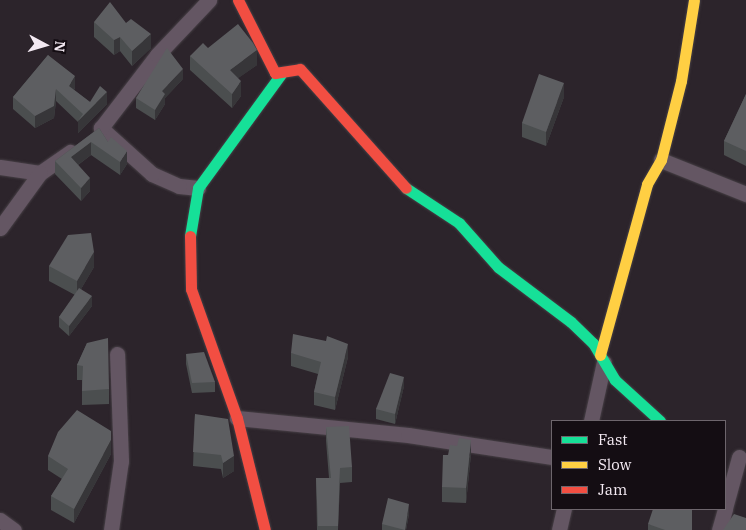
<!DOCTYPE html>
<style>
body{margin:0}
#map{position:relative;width:746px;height:530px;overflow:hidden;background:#2c242b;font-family:"IBM Plex Serif",serif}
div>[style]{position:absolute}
.roads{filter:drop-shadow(0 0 1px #474046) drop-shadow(0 0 1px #474046)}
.street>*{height:15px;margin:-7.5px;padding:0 7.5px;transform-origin:7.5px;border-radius:7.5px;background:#645663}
.fast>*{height:11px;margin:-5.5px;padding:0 5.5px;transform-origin:5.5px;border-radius:5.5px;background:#16e098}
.slow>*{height:11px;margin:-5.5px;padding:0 5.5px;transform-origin:5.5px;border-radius:5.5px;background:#ffcf43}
.jam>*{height:11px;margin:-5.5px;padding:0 5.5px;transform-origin:5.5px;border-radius:5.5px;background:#f24e42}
.wall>*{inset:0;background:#4b4e4f}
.shaded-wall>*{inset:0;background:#373639}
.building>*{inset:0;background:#5d5e61}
span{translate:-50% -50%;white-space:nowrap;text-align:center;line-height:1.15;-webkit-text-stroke:4px #140d13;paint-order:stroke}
.legend{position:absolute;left:551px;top:420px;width:175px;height:90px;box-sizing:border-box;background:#140d13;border:1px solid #6d656c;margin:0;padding:6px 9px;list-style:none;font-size:15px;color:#f3e9f2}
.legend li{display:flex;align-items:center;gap:10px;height:25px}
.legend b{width:25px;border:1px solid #6d656c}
.north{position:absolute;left:20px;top:20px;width:50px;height:50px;-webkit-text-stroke:4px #140d13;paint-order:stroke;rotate:96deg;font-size:14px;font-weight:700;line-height:20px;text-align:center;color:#f3e9f2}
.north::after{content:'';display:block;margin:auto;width:18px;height:22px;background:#f3e9f2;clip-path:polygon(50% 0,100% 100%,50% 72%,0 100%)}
</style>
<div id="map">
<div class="roads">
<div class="street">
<i style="left:661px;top:160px;width:92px;rotate:21.8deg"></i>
<i style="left:0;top:167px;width:40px;rotate:8.5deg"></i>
<i style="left:40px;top:173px;width:37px;rotate:-35deg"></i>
<i style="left:198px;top:188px;width:19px;rotate:-174deg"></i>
<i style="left:179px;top:186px;width:30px;rotate:-156deg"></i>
<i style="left:152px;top:174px;width:69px;rotate:-138deg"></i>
<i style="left:101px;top:128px;width:92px;rotate:-52.5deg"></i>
<i style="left:157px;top:55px;width:76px;rotate:-46.6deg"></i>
<i style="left:0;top:228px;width:68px;rotate:-54deg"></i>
<i style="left:237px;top:418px;width:172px;rotate:5.7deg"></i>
<i style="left:408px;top:435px;width:146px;rotate:8.7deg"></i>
<i style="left:591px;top:421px;width:60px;rotate:-77.6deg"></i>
<i style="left:725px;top:508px;width:53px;rotate:-74.6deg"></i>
<i style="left:0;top:520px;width:17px;rotate:36deg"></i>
<i style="left:111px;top:530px;width:70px;rotate:-81.8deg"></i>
<i style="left:121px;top:461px;width:107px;rotate:-92.1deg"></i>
<i style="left:559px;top:530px;width:22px;rotate:-77deg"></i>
<i style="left:719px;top:530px;width:22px;rotate:-74deg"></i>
</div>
<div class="fast">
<i style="left:406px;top:188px;width:64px;rotate:33.4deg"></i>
<i style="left:459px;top:223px;width:59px;rotate:48.4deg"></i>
<i style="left:498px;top:267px;width:91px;rotate:37deg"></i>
<i style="left:571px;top:322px;width:30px;rotate:44deg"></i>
<i style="left:593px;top:343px;width:43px;rotate:59.3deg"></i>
<i style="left:615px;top:380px;width:61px;rotate:42.3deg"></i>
<i style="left:190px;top:236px;width:49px;rotate:-80.5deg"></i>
<i style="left:198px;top:188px;width:141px;rotate:-53.9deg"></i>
</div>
<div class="slow">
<i style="left:600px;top:355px;width:177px;rotate:-74.6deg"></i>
<i style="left:647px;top:184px;width:28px;rotate:-60deg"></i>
<i style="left:661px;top:160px;width:81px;rotate:-75.8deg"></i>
<i style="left:681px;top:81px;width:82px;rotate:-80.9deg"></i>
</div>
<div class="jam">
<i style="left:238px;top:0;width:82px;rotate:63.1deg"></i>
<i style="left:275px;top:73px;width:25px;rotate:-9deg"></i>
<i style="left:300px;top:69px;width:159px;rotate:48.3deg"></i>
<i style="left:190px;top:236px;width:53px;rotate:88.9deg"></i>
<i style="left:191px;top:289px;width:137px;rotate:70.4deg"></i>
<i style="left:237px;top:418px;width:115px;rotate:76deg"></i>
</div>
</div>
<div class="wall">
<i style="clip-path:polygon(94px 22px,126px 23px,151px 48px,132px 66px,120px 51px,114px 55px,94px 37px)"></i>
<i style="clip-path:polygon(208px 48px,257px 65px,238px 78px,241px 96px,232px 108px,190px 70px,190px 56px)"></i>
<i style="clip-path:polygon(48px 55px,75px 88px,74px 90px,90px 102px,107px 104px,78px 133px,78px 122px,56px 101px,54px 118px,35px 128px,13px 109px,13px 97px)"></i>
<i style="clip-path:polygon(183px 79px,165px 98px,165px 104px,155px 120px,136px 108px,136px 98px)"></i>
<i style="clip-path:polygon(746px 94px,746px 166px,724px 155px,724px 141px)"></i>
<i style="clip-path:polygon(564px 97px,546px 146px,522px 137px,522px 123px)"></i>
<i style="clip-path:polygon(99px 128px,108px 142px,127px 164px,120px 175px,91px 155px,78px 165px,90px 191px,81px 201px,55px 174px,55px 161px)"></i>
<i style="clip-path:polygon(49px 266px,94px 267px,81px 289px,92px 306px,69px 336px,59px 327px,59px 317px,75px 295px,49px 281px)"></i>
<i style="clip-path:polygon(87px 343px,109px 389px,109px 404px,82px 405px,82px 380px,77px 380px,77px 365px)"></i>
<i style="clip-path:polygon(291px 353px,348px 357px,335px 410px,314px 405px,314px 392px,318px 374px,291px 366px)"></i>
<i style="clip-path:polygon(186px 354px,215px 382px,215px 392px,192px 393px,186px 364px)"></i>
<i style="clip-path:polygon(404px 386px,395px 424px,376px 419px,376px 409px)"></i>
<i style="clip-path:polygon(195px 414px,234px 471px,223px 478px,221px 469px,193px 466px)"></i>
<i style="clip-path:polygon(326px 427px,352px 467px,352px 482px,340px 483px,338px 530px,317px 530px,316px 478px,329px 478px,326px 441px)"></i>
<i style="clip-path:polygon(111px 454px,74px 523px,51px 510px,51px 496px,62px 479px,48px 470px,48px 456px)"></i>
<i style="clip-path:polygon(471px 454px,466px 503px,442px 502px,442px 487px)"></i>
<i style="clip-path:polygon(409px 514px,406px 530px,382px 530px,382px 524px)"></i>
<i style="clip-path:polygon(648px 524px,692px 530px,648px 530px)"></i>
</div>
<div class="shaded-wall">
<i style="clip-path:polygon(151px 34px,151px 48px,132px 66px,132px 51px)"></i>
<i style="clip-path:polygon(120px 37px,120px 51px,114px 55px,114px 40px)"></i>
<i style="clip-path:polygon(257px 50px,257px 65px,230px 84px,230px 70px)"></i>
<i style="clip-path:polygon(183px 69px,183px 79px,165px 98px,165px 104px,155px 120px,155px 110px,162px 91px)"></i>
<i style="clip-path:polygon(75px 76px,75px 88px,69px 99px,69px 86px)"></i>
<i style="clip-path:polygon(241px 81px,241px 96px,232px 108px,232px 94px)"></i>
<i style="clip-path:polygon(564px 83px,564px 97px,546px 146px,546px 132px)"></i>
<i style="clip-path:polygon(56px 89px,56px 101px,54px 118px,35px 128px,35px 116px)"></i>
<i style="clip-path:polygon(107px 92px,107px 104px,78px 133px,78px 121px)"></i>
<i style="clip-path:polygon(91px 142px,91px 155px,71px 170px,71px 157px)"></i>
<i style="clip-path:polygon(127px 151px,127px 164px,120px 175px,120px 162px)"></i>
<i style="clip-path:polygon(90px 178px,90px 191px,81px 201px,81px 188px)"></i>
<i style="clip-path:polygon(94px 252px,94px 267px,77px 296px,77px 281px)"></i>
<i style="clip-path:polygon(92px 296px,92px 306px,69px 336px,69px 326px)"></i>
<i style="clip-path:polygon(348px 344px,348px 357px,335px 410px,335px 397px)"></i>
<i style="clip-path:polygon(404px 377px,404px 386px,395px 424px,395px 414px)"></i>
<i style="clip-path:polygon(111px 440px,111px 454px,74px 523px,74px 509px)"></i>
<i style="clip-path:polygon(471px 440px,471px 454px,466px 503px,466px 488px)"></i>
<i style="clip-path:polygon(234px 456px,234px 471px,223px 478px,223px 463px)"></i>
<i style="clip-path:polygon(340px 468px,340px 483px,338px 530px)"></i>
<i style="clip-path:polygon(409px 504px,409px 514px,406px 530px,405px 530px)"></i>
</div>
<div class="building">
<i style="clip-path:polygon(110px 2px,126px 23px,131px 19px,151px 34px,132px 51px,120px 37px,114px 40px,94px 22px)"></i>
<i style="clip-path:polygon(238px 24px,253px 43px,257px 50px,230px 70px,241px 81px,232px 94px,190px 56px,203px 43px,208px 48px)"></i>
<i style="clip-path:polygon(167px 48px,183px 69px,162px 91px,165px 94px,155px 110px,136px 98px)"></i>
<i style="clip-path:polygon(48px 55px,75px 76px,69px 86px,90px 102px,100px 86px,107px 92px,78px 121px,83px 114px,56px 89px,54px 106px,35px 116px,13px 97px)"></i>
<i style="clip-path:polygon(539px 74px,564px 83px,546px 132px,522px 123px)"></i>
<i style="clip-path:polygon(746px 94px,746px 151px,724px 141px)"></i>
<i style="clip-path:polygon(99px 128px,108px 142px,111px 137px,127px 151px,120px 162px,91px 142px,71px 157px,90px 178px,81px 188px,55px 161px)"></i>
<i style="clip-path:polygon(91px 233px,94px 252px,77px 281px,49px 266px,68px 235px)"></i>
<i style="clip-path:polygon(79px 288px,92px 296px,69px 326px,59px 317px)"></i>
<i style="clip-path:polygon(293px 334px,326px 341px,327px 336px,348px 344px,335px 397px,314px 392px,321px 362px,291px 353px)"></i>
<i style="clip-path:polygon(108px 338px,109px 389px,82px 391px,83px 366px,77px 365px,87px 343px)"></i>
<i style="clip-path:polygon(204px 352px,215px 382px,192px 383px,186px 354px)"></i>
<i style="clip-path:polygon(390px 373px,404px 377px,395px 414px,376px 409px)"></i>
<i style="clip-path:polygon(77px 410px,111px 431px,111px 440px,74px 509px,51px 496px,68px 469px,48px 456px,58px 432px)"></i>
<i style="clip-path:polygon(195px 414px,228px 419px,234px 456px,223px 463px,221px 455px,193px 452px)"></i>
<i style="clip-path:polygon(349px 426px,352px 467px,340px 468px,338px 526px,318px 526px,316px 478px,331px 478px,326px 427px)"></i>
<i style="clip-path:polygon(459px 438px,471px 440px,466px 488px,442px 487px,443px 455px,448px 455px,450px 445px,457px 446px)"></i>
<i style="clip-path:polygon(388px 498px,409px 504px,405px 530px,382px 524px)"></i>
<i style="clip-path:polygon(653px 509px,692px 509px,692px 530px,665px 530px,648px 524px)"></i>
<i style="clip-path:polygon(734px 514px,746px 518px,746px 530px,723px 530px)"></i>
</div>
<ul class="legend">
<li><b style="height:6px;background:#16e098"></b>Fast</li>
<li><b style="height:6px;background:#ffcf43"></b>Slow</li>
<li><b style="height:6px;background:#f24e42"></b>Jam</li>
</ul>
<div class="north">N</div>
</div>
